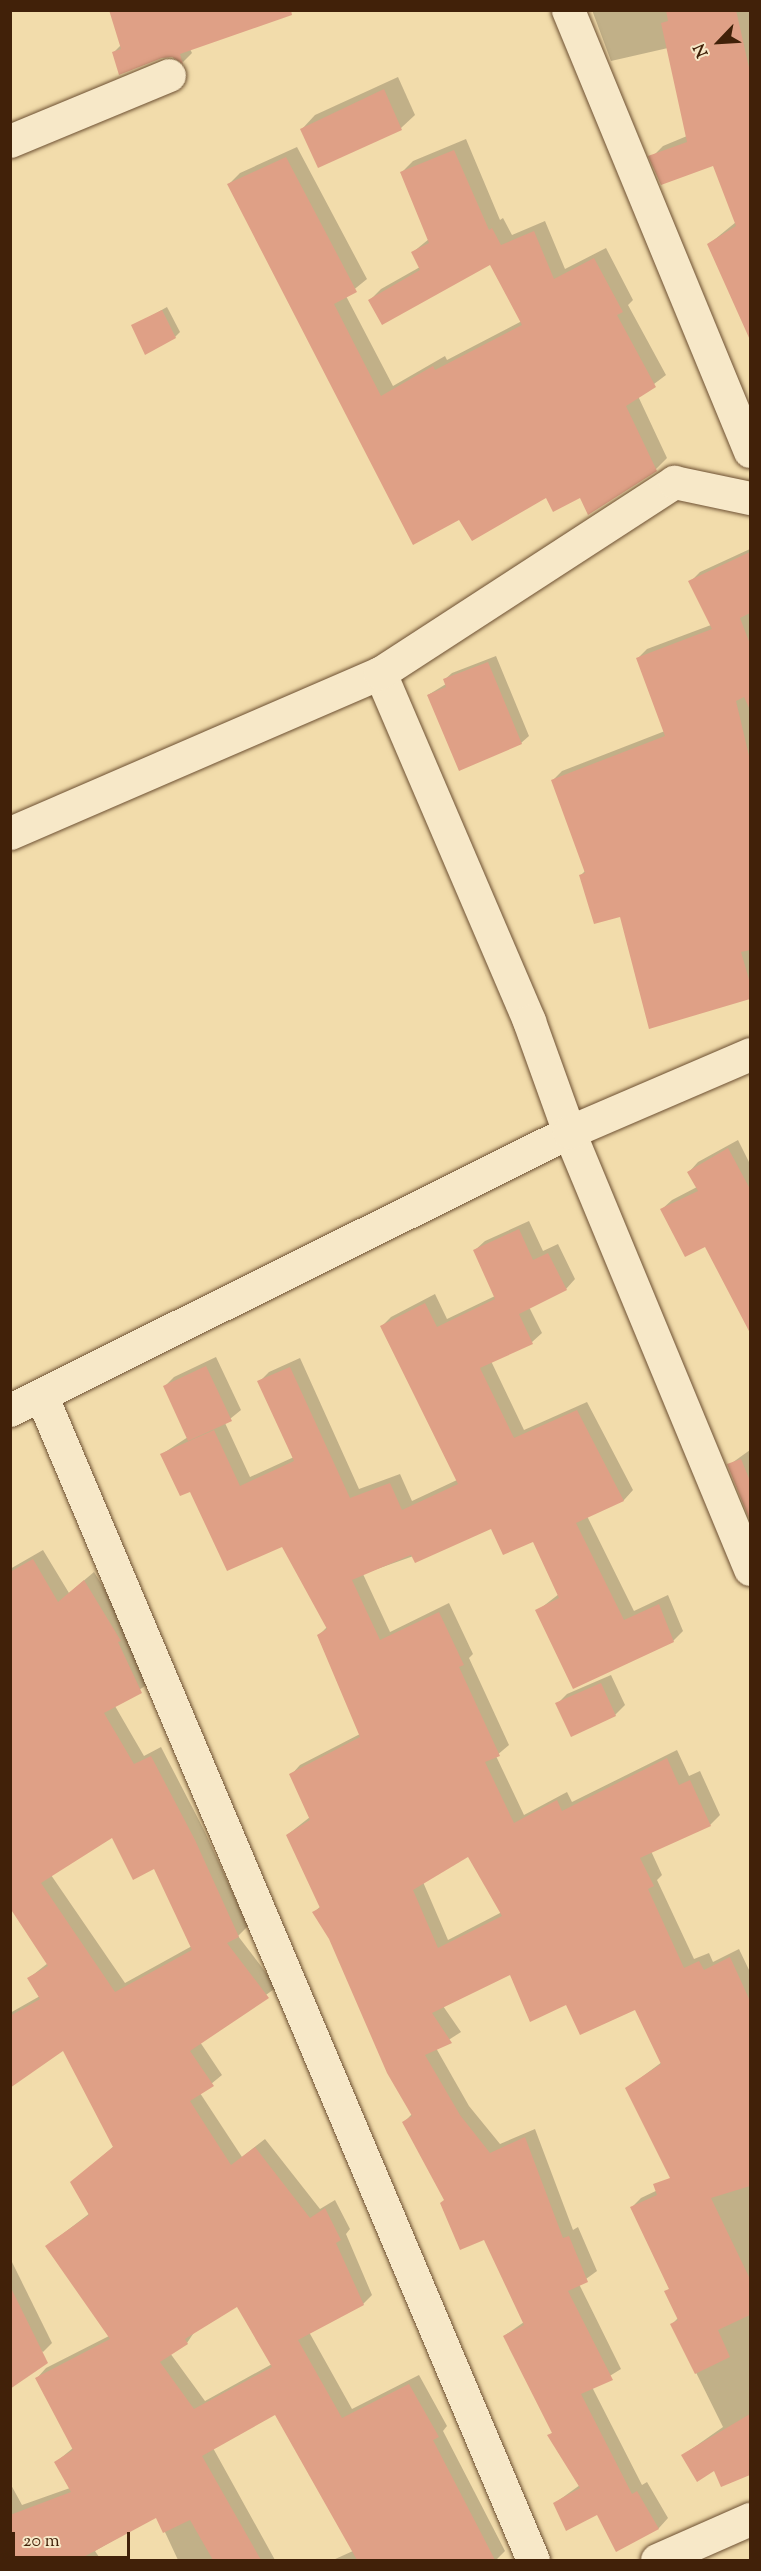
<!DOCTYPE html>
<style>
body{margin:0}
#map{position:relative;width:761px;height:2571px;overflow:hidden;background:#f2dcab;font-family:"Sorts Mill Goudy",serif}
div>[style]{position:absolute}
.shadow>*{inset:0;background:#0003}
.building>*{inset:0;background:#dfa086}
.roads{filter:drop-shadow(0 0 2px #6d5032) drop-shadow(0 0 2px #6d5032)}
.minor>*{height:33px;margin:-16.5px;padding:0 16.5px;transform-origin:16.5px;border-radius:16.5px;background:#f7e8c8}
span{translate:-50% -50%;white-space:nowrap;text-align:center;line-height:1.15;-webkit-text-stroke:4.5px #f7e8c8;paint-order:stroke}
.frame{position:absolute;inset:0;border:12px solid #412109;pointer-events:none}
.north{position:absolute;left:689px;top:12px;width:60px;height:60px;-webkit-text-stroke:4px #f7e8c8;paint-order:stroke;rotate:245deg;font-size:16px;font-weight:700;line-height:24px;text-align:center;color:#412109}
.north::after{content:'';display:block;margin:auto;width:21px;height:27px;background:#412109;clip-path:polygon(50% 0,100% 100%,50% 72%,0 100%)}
.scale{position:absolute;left:12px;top:2532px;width:118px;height:27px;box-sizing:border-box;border:3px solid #412109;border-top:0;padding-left:8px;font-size:18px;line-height:21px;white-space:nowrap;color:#412109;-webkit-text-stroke:4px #f7e8c8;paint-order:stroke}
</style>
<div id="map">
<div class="shadow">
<i style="clip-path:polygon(592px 10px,750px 10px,750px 337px,709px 244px,736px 222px,714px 164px,651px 158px,663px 146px,687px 136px,668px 48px,611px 61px)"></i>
<i style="clip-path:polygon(121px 45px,190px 49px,192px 53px,183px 62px,172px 55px,113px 53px)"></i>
<i style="clip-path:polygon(398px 77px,415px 115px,401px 128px,319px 166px,302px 129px,315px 115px)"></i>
<i style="clip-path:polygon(466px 139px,500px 220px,503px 218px,512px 235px,545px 221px,565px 269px,606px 248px,633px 300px,628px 305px,666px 375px,638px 396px,667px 458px,656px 469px,589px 513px,581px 496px,546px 496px,473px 539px,229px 184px,240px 173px,297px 147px,367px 279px,346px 296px,393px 386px,445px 356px,447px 360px,522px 321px,490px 263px,370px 300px,381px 289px,420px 267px,413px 252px,429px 239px,402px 172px,413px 161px)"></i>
<i style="clip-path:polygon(167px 307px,180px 332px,175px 337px,133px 326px)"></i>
<i style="clip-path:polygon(750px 549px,750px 998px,650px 1027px,621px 915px,581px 875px,585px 871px,553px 780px,562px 771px,665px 731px,637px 659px,647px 649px,711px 625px,690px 582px,700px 572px)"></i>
<i style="clip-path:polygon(496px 656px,529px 736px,521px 743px,428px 695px,446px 684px,444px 680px,452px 673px)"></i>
<i style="clip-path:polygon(738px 1140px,750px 1164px,750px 1311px,743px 1315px,706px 1245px,662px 1209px,672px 1200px,697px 1187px,689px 1172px,698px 1162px)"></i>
<i style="clip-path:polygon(evenodd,529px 1221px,543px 1251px,558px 1244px,575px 1279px,566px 1289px,529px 1307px,542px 1333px,532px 1342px,491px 1361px,524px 1430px,587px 1402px,633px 1490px,624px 1500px,587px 1516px,634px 1611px,668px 1595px,683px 1631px,673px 1641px,537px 1611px,559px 1594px,534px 1540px,492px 1528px,363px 1574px,390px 1632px,449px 1603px,473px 1654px,469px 1658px,509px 1745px,496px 1756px,524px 1815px,567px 1792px,572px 1802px,677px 1750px,689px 1776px,700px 1771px,720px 1815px,710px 1825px,651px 1851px,662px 1875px,657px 1880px,694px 1959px,709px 1953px,713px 1962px,739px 1949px,750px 1972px,750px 2471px,722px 2485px,715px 2469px,683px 2455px,723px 2427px,672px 2324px,678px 2318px,666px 2292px,670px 2288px,632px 2207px,641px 2198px,719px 2161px,627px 2088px,662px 2062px,635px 2008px,567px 2003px,511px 1973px,443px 2006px,461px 2032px,436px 2048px,469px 2106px,500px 2144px,535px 2129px,573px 2230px,578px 2227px,597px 2271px,579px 2284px,621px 2369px,592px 2387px,642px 2485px,647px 2482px,668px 2518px,659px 2528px,616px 2550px,598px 2513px,555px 2503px,580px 2485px,549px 2436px,553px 2432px,504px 2336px,524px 2322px,485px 2239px,446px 2199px,403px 2123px,412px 2114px,330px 1939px,314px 1912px,321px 1906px,287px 1835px,310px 1817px,291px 1775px,300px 1765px,360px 1734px,318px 1636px,327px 1627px,283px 1545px,190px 1490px,162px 1454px,188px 1437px,165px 1386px,174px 1377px,216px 1357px,241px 1410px,225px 1423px,250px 1477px,294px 1457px,259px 1382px,269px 1372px,300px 1358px,359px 1489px,400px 1474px,412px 1501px,457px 1480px,382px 1326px,391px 1317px,435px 1294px,447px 1319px,495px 1296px,475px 1250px,485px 1241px,529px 1221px,469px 1855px,502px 1912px,448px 1940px,423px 1882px,469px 1855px)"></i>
<i style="clip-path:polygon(750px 1450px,750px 1517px,729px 1465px)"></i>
<i style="clip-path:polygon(evenodd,43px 1550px,69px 1593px,94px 1572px,130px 1630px,151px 1682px,115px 1706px,144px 1756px,161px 1747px,204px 1830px,248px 1926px,238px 1936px,277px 1987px,200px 2042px,222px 2075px,200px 2093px,242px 2157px,265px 2139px,320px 2209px,335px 2200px,350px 2229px,346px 2234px,372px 2295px,363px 2304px,309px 2332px,352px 2409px,419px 2375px,447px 2426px,443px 2431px,505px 2551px,496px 2560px,333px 2560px,353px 2551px,275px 2413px,213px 2448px,275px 2560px,178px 2560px,157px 2515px,95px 2551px,101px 2560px,10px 2560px,10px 2483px,22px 2505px,70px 2488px,56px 2462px,73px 2448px,37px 2378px,46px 2368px,109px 2336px,47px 2246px,90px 2213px,72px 2182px,114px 2146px,63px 2049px,10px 2086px,10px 2013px,40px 1996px,29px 1978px,48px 1963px,10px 1891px,10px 1569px,43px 1550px,112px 1835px,155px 1867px,192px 1946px,125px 1983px,51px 1875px,112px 1835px,43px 1550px,237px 2305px,272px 2364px,205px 2401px,170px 2353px,187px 2343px,195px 2331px,237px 2305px)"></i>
<i style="clip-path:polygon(611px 1675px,625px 1705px,615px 1715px,557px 1704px,567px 1694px)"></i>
<i style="clip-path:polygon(10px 2258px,52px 2343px,43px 2352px,10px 2329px)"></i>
</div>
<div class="building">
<i style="clip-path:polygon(109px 10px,291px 10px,292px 15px,180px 54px,183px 64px,172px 57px,162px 58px,119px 75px,112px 52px,121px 49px)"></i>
<i style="clip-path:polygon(666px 10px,736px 10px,750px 72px,750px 340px,707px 244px,736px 226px,713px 166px,661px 185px,648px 156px,687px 142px,661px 23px,668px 21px)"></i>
<i style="clip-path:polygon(384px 89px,402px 130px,318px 168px,300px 129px)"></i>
<i style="clip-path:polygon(454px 150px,489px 230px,492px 228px,501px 245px,534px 231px,554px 279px,594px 258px,623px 312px,617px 315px,656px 387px,626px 406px,657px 471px,588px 515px,580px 498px,553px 512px,546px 498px,472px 541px,459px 520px,413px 545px,227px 184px,286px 157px,357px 292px,334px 304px,381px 396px,433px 366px,435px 370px,522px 325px,490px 265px,382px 325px,368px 300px,420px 270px,411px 252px,429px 243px,400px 172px)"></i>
<i style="clip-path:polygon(162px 310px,176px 338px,145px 355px,131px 325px)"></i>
<i style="clip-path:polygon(750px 552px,750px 613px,740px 618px,750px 644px,750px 710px,744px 697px,736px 701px,750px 760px,750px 950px,741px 952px,750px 983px,750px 999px,649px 1029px,620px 917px,594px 924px,579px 875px,585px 873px,551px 780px,665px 736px,636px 658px,712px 629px,688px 581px)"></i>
<i style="clip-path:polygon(488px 662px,522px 744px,459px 771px,427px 695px,446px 687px,443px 679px)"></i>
<i style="clip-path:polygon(728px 1148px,750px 1189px,750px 1333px,705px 1247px,685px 1257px,660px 1209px,698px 1191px,687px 1172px)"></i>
<i style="clip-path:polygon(evenodd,519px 1229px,533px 1260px,548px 1253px,567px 1290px,519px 1314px,533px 1344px,480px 1368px,514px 1438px,577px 1410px,624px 1501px,576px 1523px,624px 1620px,659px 1604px,674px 1642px,573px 1689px,535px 1610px,559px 1598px,533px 1542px,503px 1555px,491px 1529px,415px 1563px,411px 1555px,352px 1580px,380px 1640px,439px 1612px,464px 1665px,459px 1667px,500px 1756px,485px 1762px,514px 1823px,557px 1800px,562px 1811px,667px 1758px,679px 1785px,690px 1780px,711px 1826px,640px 1858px,654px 1886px,648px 1889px,684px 1968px,699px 1961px,704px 1970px,730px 1957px,750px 2001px,750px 2186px,711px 2198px,750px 2279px,750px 2315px,718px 2330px,730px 2357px,695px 2374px,670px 2324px,678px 2320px,664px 2291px,669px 2289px,630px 2207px,657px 2195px,653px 2184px,670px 2178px,625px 2088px,661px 2064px,635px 2010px,580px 2035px,566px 2005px,530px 2022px,510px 1975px,432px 2013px,452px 2043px,425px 2055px,460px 2115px,490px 2153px,525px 2137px,563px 2238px,569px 2236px,588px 2282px,568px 2291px,613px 2380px,581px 2394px,632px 2494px,637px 2491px,659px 2529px,616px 2552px,597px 2515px,566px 2531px,553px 2503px,580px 2488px,547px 2435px,552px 2433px,503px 2336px,524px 2325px,484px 2240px,460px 2250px,440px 2203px,444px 2200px,402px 2122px,412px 2116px,387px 2073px,329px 1939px,312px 1912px,320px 1908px,286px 1835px,310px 1820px,289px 1774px,360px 1737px,317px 1635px,327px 1629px,282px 1547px,227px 1571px,190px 1492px,180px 1496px,160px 1454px,214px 1430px,240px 1486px,294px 1461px,257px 1381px,290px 1367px,350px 1498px,390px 1483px,402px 1510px,458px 1484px,380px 1326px,425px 1303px,437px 1327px,495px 1299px,473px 1250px,519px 1229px,468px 1857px,502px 1916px,438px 1948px,413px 1890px,468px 1857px)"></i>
<i style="clip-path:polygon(206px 1366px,232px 1421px,188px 1441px,163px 1386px)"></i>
<i style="clip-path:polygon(741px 1459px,750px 1481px,750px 1521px,727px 1464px)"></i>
<i style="clip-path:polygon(evenodd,33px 1559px,58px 1602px,84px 1580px,121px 1641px,118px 1642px,142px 1693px,104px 1713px,134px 1764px,151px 1756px,195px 1840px,239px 1937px,227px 1943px,269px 1998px,190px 2051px,214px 2086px,190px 2101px,231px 2165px,255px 2147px,310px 2218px,325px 2208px,341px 2240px,336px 2243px,364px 2305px,298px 2340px,342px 2418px,409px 2384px,439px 2437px,433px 2440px,495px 2560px,357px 2560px,275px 2415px,202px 2456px,261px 2560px,213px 2560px,190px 2520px,163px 2533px,156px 2518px,78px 2560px,10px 2560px,10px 2515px,71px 2492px,54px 2462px,73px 2450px,35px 2378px,110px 2339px,45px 2246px,89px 2215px,70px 2182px,113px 2147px,63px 2051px,10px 2088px,10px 2016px,40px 1999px,27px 1978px,48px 1966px,10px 1908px,10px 1572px,33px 1559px,112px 1838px,133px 1880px,154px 1869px,192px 1950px,115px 1992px,41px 1883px,112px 1838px,33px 1559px,237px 2307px,272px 2367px,194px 2409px,160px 2362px,188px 2344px,185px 2339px,237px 2307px)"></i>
<i style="clip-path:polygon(601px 1683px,616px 1716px,571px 1737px,555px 1703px)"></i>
<i style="clip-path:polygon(10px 2286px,48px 2363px,10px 2389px)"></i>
<i style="clip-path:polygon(750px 2414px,750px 2475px,721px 2487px,714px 2471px,697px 2482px,681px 2455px)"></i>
</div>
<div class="roads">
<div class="minor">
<i style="left:568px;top:10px;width:477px;rotate:67.6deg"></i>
<i style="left:10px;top:141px;width:172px;rotate:-22.5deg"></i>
<i style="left:380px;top:673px;width:379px;rotate:66.8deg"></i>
<i style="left:529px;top:1021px;width:118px;rotate:70.2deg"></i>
<i style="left:569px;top:1132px;width:473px;rotate:67.5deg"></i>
<i style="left:10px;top:833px;width:403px;rotate:-23.4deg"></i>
<i style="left:380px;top:673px;width:351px;rotate:-33deg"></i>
<i style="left:674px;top:482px;width:78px;rotate:11.9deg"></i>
<i style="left:42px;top:1397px;width:1262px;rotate:67.11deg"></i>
<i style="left:10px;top:1410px;width:624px;rotate:-26.44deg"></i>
<i style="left:569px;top:1132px;width:197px;rotate:-23.3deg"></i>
<i style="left:657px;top:2560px;width:102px;rotate:-23.8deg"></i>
</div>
</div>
<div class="frame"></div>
<div class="north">N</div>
<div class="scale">20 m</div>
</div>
